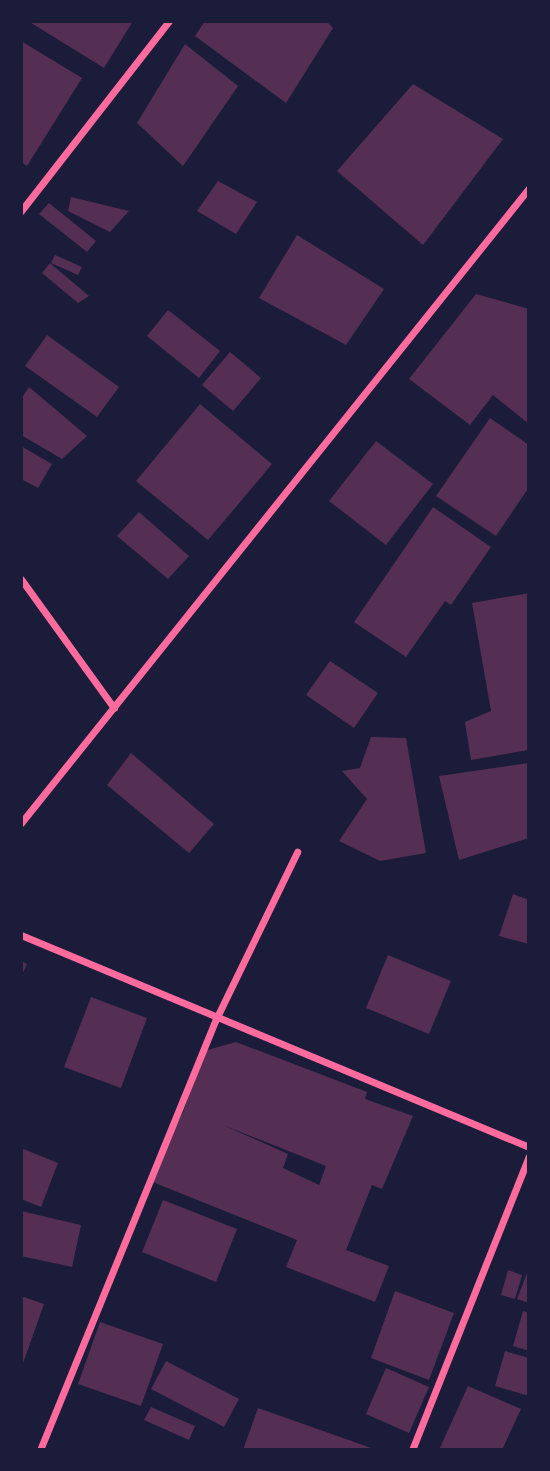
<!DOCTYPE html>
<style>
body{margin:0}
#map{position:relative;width:550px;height:1471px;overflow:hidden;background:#1b1b3a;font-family:Manrope,sans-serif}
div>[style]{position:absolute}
.building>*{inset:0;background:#542f53}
.minor>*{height:7px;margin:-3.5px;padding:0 3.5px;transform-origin:3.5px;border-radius:3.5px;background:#ff6b9d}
span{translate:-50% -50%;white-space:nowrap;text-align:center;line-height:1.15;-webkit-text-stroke:7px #1b1b3a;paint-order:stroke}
.frame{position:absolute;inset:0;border:23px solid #1b1b3a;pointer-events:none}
</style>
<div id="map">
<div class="building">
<i style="clip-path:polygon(28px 21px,133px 21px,104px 68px)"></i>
<i style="clip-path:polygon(205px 21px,326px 21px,333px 28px,286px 103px,195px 36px)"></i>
<i style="clip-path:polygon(21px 41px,82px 78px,27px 166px,21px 162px)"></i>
<i style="clip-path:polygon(185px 44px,238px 86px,183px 166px,137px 123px)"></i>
<i style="clip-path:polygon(413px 84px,503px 139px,423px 245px,337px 171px)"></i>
<i style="clip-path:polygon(218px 181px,257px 202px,236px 234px,197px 211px)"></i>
<i style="clip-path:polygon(71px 197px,129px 211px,110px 232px,68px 211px)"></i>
<i style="clip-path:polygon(49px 203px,96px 241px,87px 252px,39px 214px)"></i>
<i style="clip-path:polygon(297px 235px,384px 289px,346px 345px,259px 298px)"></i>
<i style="clip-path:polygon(55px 255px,82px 267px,78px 275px,51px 263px)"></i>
<i style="clip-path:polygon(50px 263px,51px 264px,89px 296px,78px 303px,42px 273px)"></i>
<i style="clip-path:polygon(476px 294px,529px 309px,529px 424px,493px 395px,470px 425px,409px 379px)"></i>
<i style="clip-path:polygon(168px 310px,220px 351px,199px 378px,147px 336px)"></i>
<i style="clip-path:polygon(47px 335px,119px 387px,97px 417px,25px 366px)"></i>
<i style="clip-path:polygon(230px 352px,261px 378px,233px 411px,202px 385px)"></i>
<i style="clip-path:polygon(29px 387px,87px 436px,62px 459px,21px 435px,21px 399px)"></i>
<i style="clip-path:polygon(200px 404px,272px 464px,208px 540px,136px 481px)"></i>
<i style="clip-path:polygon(490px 418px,529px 445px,529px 487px,496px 536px,436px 496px)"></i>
<i style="clip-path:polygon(376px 441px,433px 484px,386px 545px,329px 501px)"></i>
<i style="clip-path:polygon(21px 446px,52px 464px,38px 488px,21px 479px)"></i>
<i style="clip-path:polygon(433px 507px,491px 547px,451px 605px,445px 601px,406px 657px,354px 622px)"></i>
<i style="clip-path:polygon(139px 512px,189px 556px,168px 579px,117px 536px)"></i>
<i style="clip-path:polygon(529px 593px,529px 750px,471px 760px,465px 722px,491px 711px,472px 603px)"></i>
<i style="clip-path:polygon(330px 661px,378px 693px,354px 728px,306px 695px)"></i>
<i style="clip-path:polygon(371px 737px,406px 738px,426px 853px,380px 861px,339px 841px,367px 799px,342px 771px,360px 768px)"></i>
<i style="clip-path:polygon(131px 753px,214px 824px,189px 853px,107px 785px)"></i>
<i style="clip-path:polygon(529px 763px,529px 838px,459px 860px,439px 776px)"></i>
<i style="clip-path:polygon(513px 894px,529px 900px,529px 944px,499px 936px)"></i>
<i style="clip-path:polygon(388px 955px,451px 981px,429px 1034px,366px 1008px)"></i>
<i style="clip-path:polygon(21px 961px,27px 964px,21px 977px)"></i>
<i style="clip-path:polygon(91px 997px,147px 1018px,121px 1088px,64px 1067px)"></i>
<i style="clip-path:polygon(evenodd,236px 1042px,367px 1092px,365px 1099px,413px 1116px,382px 1189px,372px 1185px,346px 1250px,389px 1266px,375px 1302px,286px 1267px,297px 1240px,150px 1181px,184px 1110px,204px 1051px,236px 1042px,223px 1125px,326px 1166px,319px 1185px,283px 1168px,288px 1154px,223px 1125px)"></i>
<i style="clip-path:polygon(21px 1148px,58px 1163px,41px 1207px,21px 1199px)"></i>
<i style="clip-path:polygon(163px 1200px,237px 1229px,216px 1282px,142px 1252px)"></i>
<i style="clip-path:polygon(21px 1211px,81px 1225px,72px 1267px,21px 1256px)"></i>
<i style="clip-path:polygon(529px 1268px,529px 1303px,517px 1299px)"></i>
<i style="clip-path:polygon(508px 1270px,522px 1275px,515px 1299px,501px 1295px)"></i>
<i style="clip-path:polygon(395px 1291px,454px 1313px,429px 1380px,371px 1358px)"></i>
<i style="clip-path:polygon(21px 1296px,44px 1304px,21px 1369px)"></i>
<i style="clip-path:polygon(523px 1311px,529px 1313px,529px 1351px,513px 1346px)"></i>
<i style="clip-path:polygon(100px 1322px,163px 1344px,141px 1406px,78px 1384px)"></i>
<i style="clip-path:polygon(505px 1351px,529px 1358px,529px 1396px,495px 1386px)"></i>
<i style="clip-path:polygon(166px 1361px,239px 1399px,224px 1427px,151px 1389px)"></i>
<i style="clip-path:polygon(386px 1368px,429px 1387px,409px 1433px,366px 1414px)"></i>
<i style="clip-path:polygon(468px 1386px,521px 1409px,502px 1450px,439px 1450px)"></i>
<i style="clip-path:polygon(151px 1407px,195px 1426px,189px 1440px,144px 1420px)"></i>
<i style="clip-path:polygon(258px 1408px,377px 1450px,243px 1450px)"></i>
</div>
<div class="minor">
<i style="left:21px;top:211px;width:241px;rotate:-52.1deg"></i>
<i style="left:21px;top:579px;width:159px;rotate:54.2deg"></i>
<i style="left:21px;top:823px;width:813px;rotate:-51.34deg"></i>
<i style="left:21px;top:935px;width:550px;rotate:22.65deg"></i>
<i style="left:40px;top:1450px;width:466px;rotate:-67.8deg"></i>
<i style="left:216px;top:1019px;width:186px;rotate:-64.1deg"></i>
<i style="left:412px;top:1450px;width:316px;rotate:-68.3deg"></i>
</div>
<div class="frame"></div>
</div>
